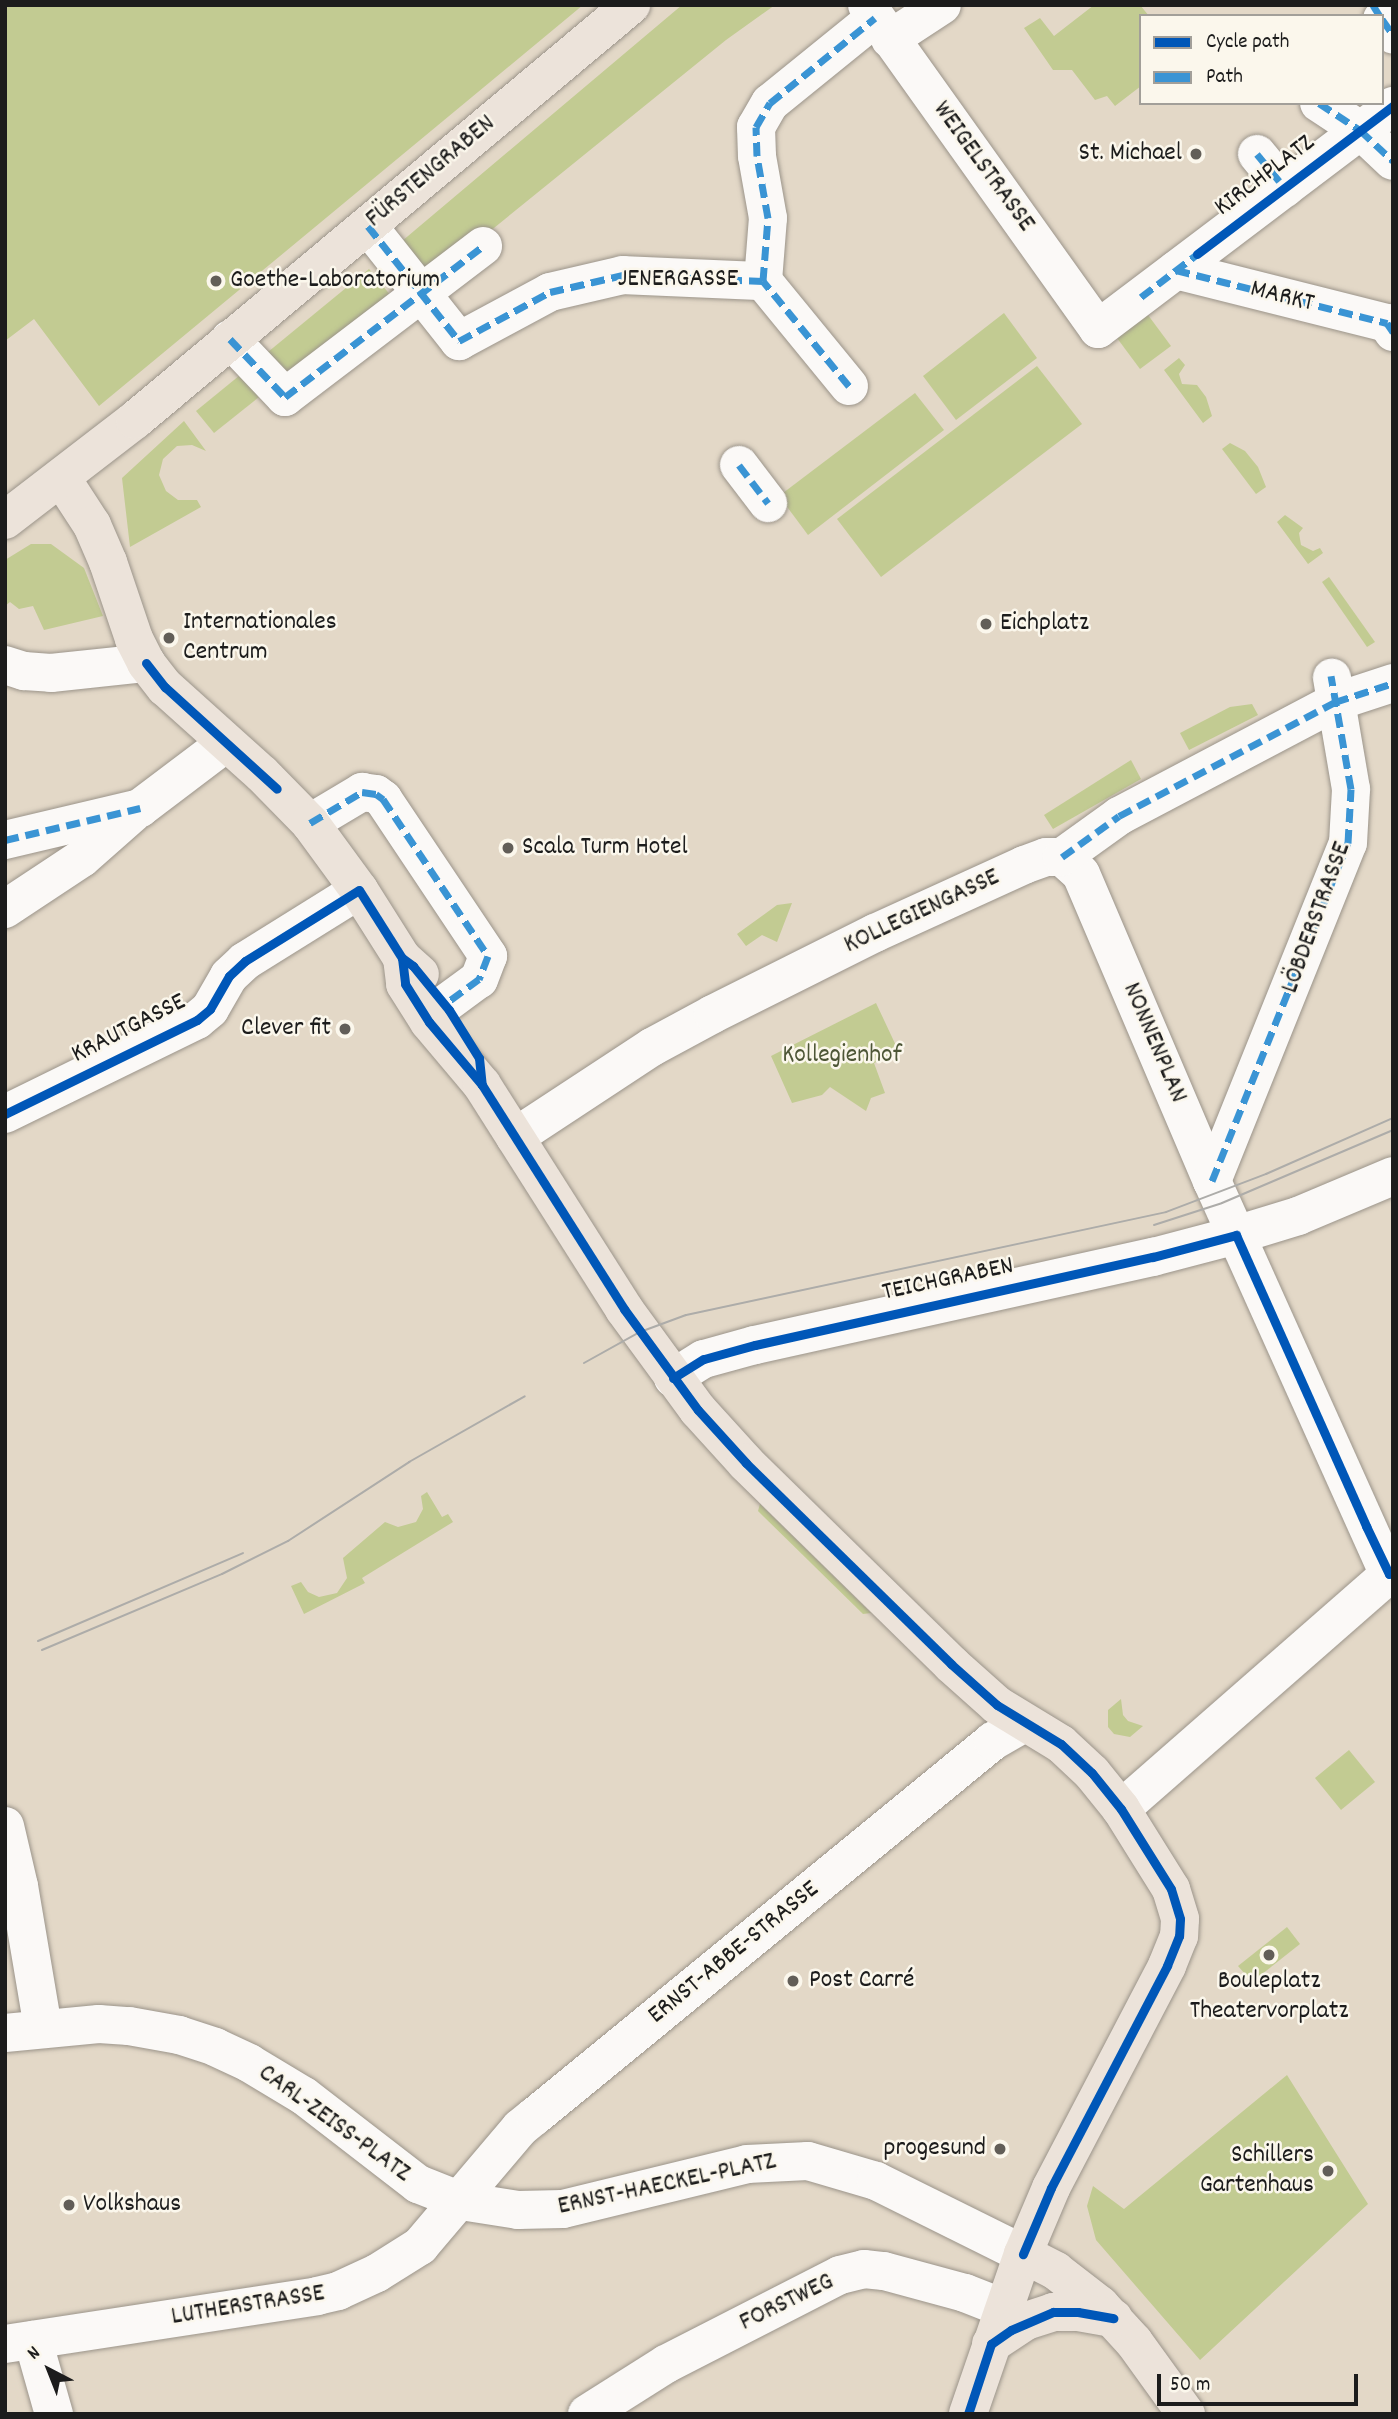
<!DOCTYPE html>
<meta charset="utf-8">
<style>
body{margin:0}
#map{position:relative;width:1398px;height:2419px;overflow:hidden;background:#e3d8c7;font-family:Dekko,sans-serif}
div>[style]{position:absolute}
.green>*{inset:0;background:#c2cb92}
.roads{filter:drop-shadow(0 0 2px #9b948a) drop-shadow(0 0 2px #9b948a)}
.minor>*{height:38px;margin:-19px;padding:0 19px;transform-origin:19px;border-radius:19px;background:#fbf9f7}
.major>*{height:38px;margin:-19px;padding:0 19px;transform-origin:19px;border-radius:19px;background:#ece3da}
.tram>*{height:2px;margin:-1px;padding:0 1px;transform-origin:1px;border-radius:1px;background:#adaca9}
.quiet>*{height:7px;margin-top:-3.5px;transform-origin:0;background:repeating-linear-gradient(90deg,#3a94d4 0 14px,transparent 0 21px)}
.cycleway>*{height:9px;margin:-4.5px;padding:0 4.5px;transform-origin:4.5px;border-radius:4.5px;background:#0057b8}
.dots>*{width:19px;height:19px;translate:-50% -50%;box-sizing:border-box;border:4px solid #fbf7ec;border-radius:50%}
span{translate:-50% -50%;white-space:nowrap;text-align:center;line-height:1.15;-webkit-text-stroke:5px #fbf7ec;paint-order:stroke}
.poi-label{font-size:26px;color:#1c1c1c}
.right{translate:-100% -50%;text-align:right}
.left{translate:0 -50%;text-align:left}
.street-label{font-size:26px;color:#1c1c1c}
.park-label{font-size:26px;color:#4d5636}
.frame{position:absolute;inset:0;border:7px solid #1c1c1c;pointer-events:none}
.legend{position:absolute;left:1139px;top:14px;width:245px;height:91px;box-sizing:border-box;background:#fbf7ec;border:2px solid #a29f99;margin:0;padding:9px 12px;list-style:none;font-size:21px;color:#1c1c1c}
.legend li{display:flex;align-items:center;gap:14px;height:35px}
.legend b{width:35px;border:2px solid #a29f99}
.north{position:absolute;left:14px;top:2335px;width:70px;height:70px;-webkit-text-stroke:5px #fbf7ec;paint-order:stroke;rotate:318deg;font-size:19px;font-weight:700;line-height:28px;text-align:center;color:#1c1c1c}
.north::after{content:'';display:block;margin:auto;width:24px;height:32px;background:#1c1c1c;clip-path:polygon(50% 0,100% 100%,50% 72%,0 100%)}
.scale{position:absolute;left:1157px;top:2374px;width:201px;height:32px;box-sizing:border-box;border:4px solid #1c1c1c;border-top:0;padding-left:9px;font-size:21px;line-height:24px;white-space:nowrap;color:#1c1c1c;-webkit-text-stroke:5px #fbf7ec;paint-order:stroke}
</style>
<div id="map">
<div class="green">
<i style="clip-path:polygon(5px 5px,583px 5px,99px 406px,34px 319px,5px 341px)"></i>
<i style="clip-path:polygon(682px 5px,775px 5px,726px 40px,426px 283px,395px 247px)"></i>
<i style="clip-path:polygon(1094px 5px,1140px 5px,1149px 16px,1141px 16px,1141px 86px,1115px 106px,1107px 96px,1095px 100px,1072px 70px,1053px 70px,1024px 28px,1040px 18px,1054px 36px)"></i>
<i style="clip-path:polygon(369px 269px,396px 302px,301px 381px,257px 361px)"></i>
<i style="clip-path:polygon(1145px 311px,1171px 346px,1140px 369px,1114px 334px)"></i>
<i style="clip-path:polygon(1004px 313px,1037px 358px,956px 420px,923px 376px)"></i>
<i style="clip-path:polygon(1179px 358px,1185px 365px,1179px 374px,1182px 384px,1197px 385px,1206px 397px,1212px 416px,1203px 423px,1164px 370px)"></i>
<i style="clip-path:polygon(1037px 366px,1082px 424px,881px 577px,837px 519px)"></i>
<i style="clip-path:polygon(245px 371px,264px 393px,214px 433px,196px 411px)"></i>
<i style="clip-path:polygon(915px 393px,944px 430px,808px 535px,779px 496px)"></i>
<i style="clip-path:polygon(184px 421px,206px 451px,192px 445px,177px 446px,163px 459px,159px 475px,166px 491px,178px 500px,197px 500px,201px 507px,130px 547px,122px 478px)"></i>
<i style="clip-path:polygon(1230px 443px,1245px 451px,1258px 467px,1266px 487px,1256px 494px,1222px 449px)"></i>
<i style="clip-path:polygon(1285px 515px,1303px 528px,1299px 533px,1301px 545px,1313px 551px,1320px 548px,1323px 553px,1308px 564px,1277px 522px)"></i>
<i style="clip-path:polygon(31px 544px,51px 544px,84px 568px,103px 616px,44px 630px,33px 606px,19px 609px,10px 602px,5px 606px,5px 560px)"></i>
<i style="clip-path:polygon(1329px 577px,1375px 642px,1367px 647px,1322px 582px)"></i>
<i style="clip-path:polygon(1252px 704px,1258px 715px,1189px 750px,1180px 733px,1230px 707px)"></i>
<i style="clip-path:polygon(1131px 760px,1141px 779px,1053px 829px,1044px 815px)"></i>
<i style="clip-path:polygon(792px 903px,777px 942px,762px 935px,746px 946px,737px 934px,777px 905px)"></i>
<i style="clip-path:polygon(876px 1003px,899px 1052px,874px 1063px,885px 1093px,871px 1098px,866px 1111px,830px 1087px,822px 1095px,792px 1103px,771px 1056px)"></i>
<i style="clip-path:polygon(427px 1492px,442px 1517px,448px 1514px,453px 1522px,362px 1578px,365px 1583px,304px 1614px,291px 1586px,301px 1582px,308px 1592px,319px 1597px,337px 1593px,347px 1578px,343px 1558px,385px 1522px,398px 1527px,416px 1522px,423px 1509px,421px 1496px)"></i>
<i style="clip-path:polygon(760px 1504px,871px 1613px,863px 1614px,758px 1511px)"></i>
<i style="clip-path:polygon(1121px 1699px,1123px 1715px,1128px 1721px,1143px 1726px,1130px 1737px,1114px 1734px,1108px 1727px,1108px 1710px)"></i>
<i style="clip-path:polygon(1349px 1750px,1375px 1782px,1341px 1810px,1315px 1778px)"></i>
<i style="clip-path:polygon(1287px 1927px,1300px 1944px,1252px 1982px,1238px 1966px)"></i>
<i style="clip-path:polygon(1287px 2075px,1368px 2204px,1200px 2360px,1096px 2240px,1087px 2206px,1093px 2186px,1124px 2209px)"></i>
</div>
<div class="roads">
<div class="minor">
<i style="left:867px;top:5px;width:398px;rotate:54.5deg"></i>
<i style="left:1098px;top:329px;width:370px;rotate:-37.1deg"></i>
<i style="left:1382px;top:19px;width:19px;rotate:55deg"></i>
<i style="left:890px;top:39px;width:62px;rotate:-33.2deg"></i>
<i style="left:1319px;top:103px;width:49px;rotate:33.4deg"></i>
<i style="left:1360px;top:130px;width:45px;rotate:43.2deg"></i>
<i style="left:1257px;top:154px;width:44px;rotate:50.5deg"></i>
<i style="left:368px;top:226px;width:147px;rotate:51.6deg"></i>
<i style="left:459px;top:341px;width:103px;rotate:-28.3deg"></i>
<i style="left:550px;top:292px;width:75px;rotate:-13.1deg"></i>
<i style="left:623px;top:275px;width:140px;rotate:2.5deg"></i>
<i style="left:1176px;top:270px;width:218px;rotate:14.1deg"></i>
<i style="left:1387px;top:323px;width:11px;rotate:56deg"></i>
<i style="left:230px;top:339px;width:80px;rotate:46.5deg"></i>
<i style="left:285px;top:397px;width:249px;rotate:-37.3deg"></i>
<i style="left:849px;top:386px;width:136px;rotate:-129.3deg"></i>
<i style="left:763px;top:281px;width:63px;rotate:-85.5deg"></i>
<i style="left:768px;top:218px;width:63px;rotate:-100.1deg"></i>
<i style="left:757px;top:156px;width:29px;rotate:-92deg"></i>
<i style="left:756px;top:127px;width:28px;rotate:-60deg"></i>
<i style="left:770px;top:103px;width:135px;rotate:-39deg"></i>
<i style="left:739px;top:465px;width:48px;rotate:52.7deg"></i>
<i style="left:5px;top:665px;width:20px;rotate:18deg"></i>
<i style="left:24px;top:671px;width:27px;rotate:4deg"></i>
<i style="left:51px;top:673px;width:96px;rotate:-6deg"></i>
<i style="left:310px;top:823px;width:61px;rotate:-30.8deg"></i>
<i style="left:362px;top:792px;width:14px;rotate:8deg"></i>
<i style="left:376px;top:794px;width:9px;rotate:36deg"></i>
<i style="left:383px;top:799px;width:189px;rotate:56.2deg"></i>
<i style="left:488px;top:956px;width:25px;rotate:111deg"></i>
<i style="left:479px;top:979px;width:42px;rotate:143.7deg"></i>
<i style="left:5px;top:840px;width:139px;rotate:-13.3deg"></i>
<i style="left:140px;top:808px;width:108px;rotate:-37.1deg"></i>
<i style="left:1062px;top:857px;width:25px;rotate:42deg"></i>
<i style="left:1081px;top:874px;width:334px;rotate:66.9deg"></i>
<i style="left:1212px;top:1181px;width:431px;rotate:65.8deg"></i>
<i style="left:5px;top:909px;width:92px;rotate:-33.5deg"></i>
<i style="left:82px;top:858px;width:68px;rotate:-41.4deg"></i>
<i style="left:5px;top:1114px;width:214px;rotate:-26.1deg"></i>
<i style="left:197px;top:1020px;width:17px;rotate:-40deg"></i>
<i style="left:210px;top:1009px;width:38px;rotate:-60deg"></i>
<i style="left:229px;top:976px;width:22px;rotate:-43deg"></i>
<i style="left:245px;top:961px;width:134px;rotate:-31.9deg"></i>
<i style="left:515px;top:1137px;width:164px;rotate:-33.3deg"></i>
<i style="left:652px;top:1047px;width:69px;rotate:-28.4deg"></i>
<i style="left:713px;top:1014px;width:181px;rotate:-26.6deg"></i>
<i style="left:875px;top:933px;width:164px;rotate:-24.5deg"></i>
<i style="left:1024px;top:865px;width:23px;rotate:-20deg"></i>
<i style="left:1046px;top:857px;width:16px"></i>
<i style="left:1062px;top:857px;width:70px;rotate:-35.7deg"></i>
<i style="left:1119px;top:816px;width:244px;rotate:-27.8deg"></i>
<i style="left:1335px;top:702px;width:61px;rotate:-18.1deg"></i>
<i style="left:1212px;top:1181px;width:364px;rotate:-68.1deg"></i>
<i style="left:1348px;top:843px;width:54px;rotate:-86.8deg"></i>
<i style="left:1351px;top:789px;width:113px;rotate:-99.7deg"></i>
<i style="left:673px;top:1378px;width:36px;rotate:-32deg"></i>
<i style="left:704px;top:1359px;width:53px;rotate:-15.4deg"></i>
<i style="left:755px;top:1345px;width:408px;rotate:-12.5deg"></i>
<i style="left:1153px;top:1257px;width:86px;rotate:-14.8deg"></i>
<i style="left:1236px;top:1235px;width:65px;rotate:-17deg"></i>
<i style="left:1298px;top:1216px;width:103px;rotate:-22.8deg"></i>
<i style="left:1121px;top:1809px;width:361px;rotate:-41.2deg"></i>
<i style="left:5px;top:1826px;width:62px;rotate:76.9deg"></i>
<i style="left:19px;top:1886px;width:144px;rotate:80.4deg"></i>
<i style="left:5px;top:2033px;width:94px;rotate:-5.5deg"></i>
<i style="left:99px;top:2024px;width:30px;rotate:4deg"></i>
<i style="left:129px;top:2026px;width:51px;rotate:10.2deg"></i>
<i style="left:179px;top:2035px;width:38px;rotate:18deg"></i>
<i style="left:215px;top:2047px;width:38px;rotate:25deg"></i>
<i style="left:249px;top:2063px;width:64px;rotate:31deg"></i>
<i style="left:304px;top:2096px;width:144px;rotate:37.7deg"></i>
<i style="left:418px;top:2184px;width:46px;rotate:21.6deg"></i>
<i style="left:461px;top:2201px;width:58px;rotate:9deg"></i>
<i style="left:518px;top:2210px;width:45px;rotate:-1.3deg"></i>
<i style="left:563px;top:2209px;width:189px;rotate:-13.7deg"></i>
<i style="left:747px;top:2164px;width:61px;rotate:-2.8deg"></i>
<i style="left:808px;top:2161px;width:71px;rotate:16.4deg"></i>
<i style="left:876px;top:2181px;width:164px;rotate:26.4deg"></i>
<i style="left:33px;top:2340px;width:77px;rotate:74.2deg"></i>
<i style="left:5px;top:2344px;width:316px;rotate:-8.7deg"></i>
<i style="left:317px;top:2296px;width:22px;rotate:-13deg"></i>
<i style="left:338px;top:2291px;width:43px;rotate:-24.8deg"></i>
<i style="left:377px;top:2273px;width:51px;rotate:-32.1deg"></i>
<i style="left:420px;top:2246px;width:155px;rotate:-49.7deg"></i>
<i style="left:520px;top:2128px;width:19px;rotate:-39deg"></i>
<i style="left:535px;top:2116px;width:592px;rotate:-39.31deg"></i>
<i style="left:993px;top:1741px;width:36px;rotate:-30deg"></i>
<i style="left:587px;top:2414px;width:93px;rotate:-32.3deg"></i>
<i style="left:666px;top:2364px;width:195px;rotate:-27.1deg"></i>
<i style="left:840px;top:2275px;width:25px;rotate:-14deg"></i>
<i style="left:864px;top:2269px;width:20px;rotate:6deg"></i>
<i style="left:884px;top:2271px;width:84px;rotate:15.2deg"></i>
<i style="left:965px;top:2293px;width:41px;rotate:21.5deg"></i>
</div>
<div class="major">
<i style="left:62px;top:479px;width:55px;rotate:56.9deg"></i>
<i style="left:92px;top:525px;width:40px;rotate:66.6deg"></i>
<i style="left:108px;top:562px;width:81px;rotate:71.3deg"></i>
<i style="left:134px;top:639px;width:27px;rotate:63deg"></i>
<i style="left:146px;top:663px;width:31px;rotate:52deg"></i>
<i style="left:165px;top:687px;width:130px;rotate:41.9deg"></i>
<i style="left:262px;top:774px;width:69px;rotate:45.6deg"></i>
<i style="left:310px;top:823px;width:83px;rotate:53.8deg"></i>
<i style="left:359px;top:890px;width:80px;rotate:57.7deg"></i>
<i style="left:402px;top:958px;width:24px;rotate:42deg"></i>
<i style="left:5px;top:520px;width:164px;rotate:-37.6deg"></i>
<i style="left:135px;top:420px;width:647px;rotate:-39.92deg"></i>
<i style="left:402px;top:958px;width:26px;rotate:83deg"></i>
<i style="left:405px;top:984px;width:45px;rotate:57.7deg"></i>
<i style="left:429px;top:1022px;width:82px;rotate:49.9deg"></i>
<i style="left:482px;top:1085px;width:265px;rotate:57.6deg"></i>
<i style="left:624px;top:1309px;width:125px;rotate:53.8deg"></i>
<i style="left:698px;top:1410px;width:72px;rotate:47.8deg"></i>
<i style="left:746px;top:1463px;width:287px;rotate:44.4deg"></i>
<i style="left:951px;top:1664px;width:62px;rotate:41.7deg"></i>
<i style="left:997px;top:1705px;width:75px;rotate:31.4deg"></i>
<i style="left:1061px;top:1744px;width:42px;rotate:43.1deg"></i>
<i style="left:1092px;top:1773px;width:46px;rotate:51.1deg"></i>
<i style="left:1121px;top:1809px;width:94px;rotate:58deg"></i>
<i style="left:1171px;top:1889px;width:31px;rotate:73deg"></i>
<i style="left:1180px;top:1919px;width:17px;rotate:93deg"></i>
<i style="left:1179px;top:1936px;width:32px;rotate:112deg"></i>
<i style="left:1167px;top:1966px;width:250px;rotate:117.6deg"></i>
<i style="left:1051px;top:2188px;width:72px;rotate:113deg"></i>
<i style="left:1023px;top:2254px;width:169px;rotate:109deg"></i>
<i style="left:1023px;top:2254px;width:37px;rotate:27deg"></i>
<i style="left:1056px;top:2271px;width:56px;rotate:37.7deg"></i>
<i style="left:1100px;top:2305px;width:50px;rotate:47.4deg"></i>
<i style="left:1134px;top:2342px;width:89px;rotate:54.2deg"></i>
<i style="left:991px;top:2344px;width:42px;rotate:-33.3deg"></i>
<i style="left:1026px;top:2321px;width:28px;rotate:-18deg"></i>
<i style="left:1053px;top:2312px;width:25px"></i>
<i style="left:1078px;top:2312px;width:36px;rotate:10deg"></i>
</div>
</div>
<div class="tram">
<i style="left:1154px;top:1225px;width:71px;rotate:-17.9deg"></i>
<i style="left:1222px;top:1203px;width:186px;rotate:-23.1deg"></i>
<i style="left:584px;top:1363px;width:64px;rotate:-29deg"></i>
<i style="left:640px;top:1332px;width:49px;rotate:-20.3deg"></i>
<i style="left:686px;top:1315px;width:491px;rotate:-12.1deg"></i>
<i style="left:1166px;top:1212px;width:107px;rotate:-20.8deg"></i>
<i style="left:1266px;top:1174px;width:139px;rotate:-23.8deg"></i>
<i style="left:38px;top:1641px;width:223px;rotate:-23.2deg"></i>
<i style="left:42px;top:1650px;width:195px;rotate:-22.9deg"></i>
<i style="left:222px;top:1574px;width:74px;rotate:-26.6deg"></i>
<i style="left:288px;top:1541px;width:145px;rotate:-33.1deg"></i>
<i style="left:409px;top:1462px;width:133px;rotate:-29.6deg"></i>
</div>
<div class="quiet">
<i style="left:1373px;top:5px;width:13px;rotate:58deg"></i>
<i style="left:1382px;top:19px;width:19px;rotate:55deg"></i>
<i style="left:1319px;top:103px;width:49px;rotate:33.4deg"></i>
<i style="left:1360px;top:130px;width:45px;rotate:43.2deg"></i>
<i style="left:1257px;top:154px;width:44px;rotate:50.5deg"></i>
<i style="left:368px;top:226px;width:147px;rotate:51.6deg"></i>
<i style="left:459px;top:341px;width:103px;rotate:-28.3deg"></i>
<i style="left:550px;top:292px;width:75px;rotate:-13.1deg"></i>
<i style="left:623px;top:275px;width:140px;rotate:2.5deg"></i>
<i style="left:1176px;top:270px;width:218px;rotate:14.1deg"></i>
<i style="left:1387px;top:323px;width:11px;rotate:56deg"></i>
<i style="left:1141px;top:297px;width:74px;rotate:-37.3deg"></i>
<i style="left:230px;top:339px;width:80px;rotate:46.5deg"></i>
<i style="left:285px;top:397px;width:249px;rotate:-37.3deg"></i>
<i style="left:849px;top:386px;width:136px;rotate:-129.3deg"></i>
<i style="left:763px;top:281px;width:63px;rotate:-85.5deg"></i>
<i style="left:768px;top:218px;width:63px;rotate:-100.1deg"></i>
<i style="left:757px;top:156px;width:29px;rotate:-92deg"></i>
<i style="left:756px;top:127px;width:28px;rotate:-60deg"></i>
<i style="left:770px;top:103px;width:135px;rotate:-39deg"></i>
<i style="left:739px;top:465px;width:48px;rotate:52.7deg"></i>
<i style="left:310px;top:823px;width:61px;rotate:-30.8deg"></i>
<i style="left:362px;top:792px;width:14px;rotate:8deg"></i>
<i style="left:376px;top:794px;width:9px;rotate:36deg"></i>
<i style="left:383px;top:799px;width:189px;rotate:56.2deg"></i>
<i style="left:488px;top:956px;width:25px;rotate:111deg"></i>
<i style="left:479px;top:979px;width:42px;rotate:143.7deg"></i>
<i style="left:5px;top:840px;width:139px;rotate:-13.3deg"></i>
<i style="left:1062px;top:857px;width:70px;rotate:-35.7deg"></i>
<i style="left:1119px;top:816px;width:244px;rotate:-27.8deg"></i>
<i style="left:1335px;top:702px;width:61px;rotate:-18.1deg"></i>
<i style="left:1212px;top:1181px;width:364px;rotate:-68.1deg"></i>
<i style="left:1348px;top:843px;width:54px;rotate:-86.8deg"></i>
<i style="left:1351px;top:789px;width:115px;rotate:-100deg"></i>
</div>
<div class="cycleway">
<i style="left:1197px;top:254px;width:246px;rotate:-37.1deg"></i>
<i style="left:146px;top:663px;width:31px;rotate:52deg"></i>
<i style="left:165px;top:687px;width:151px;rotate:42.3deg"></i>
<i style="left:402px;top:958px;width:26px;rotate:83deg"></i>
<i style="left:405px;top:984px;width:45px;rotate:57.7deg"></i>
<i style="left:429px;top:1022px;width:82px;rotate:49.9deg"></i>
<i style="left:482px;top:1085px;width:265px;rotate:57.6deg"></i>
<i style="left:624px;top:1309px;width:125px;rotate:53.8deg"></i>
<i style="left:698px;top:1410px;width:72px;rotate:47.8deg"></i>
<i style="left:746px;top:1463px;width:287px;rotate:44.4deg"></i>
<i style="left:951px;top:1664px;width:62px;rotate:41.7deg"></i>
<i style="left:997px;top:1705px;width:75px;rotate:31.4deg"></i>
<i style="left:1061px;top:1744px;width:42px;rotate:43.1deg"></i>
<i style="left:1092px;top:1773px;width:46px;rotate:51.1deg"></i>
<i style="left:1121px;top:1809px;width:94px;rotate:58deg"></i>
<i style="left:1171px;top:1889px;width:31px;rotate:73deg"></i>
<i style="left:1180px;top:1919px;width:17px;rotate:93deg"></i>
<i style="left:1179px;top:1936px;width:32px;rotate:112deg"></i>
<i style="left:1167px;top:1966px;width:250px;rotate:117.6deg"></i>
<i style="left:1051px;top:2188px;width:72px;rotate:113deg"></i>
<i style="left:5px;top:1114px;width:214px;rotate:-26.1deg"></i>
<i style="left:197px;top:1020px;width:17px;rotate:-40deg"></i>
<i style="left:210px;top:1009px;width:38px;rotate:-60deg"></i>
<i style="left:229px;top:976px;width:22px;rotate:-43deg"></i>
<i style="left:245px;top:961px;width:134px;rotate:-31.9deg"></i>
<i style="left:359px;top:890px;width:80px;rotate:57.7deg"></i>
<i style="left:402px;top:958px;width:14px;rotate:36deg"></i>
<i style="left:413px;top:966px;width:57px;rotate:50.7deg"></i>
<i style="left:449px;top:1010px;width:57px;rotate:58deg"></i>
<i style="left:479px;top:1058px;width:27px;rotate:84deg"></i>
<i style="left:673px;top:1378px;width:36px;rotate:-32deg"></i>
<i style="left:704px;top:1359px;width:53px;rotate:-15.4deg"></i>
<i style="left:755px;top:1345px;width:408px;rotate:-12.5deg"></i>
<i style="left:1153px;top:1257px;width:86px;rotate:-14.8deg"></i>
<i style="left:1236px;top:1235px;width:319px;rotate:65.9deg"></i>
<i style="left:1366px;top:1526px;width:53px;rotate:64.4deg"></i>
<i style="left:1389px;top:1574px;width:5px;rotate:-37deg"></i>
<i style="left:968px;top:2414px;width:74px;rotate:-71.8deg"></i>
<i style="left:991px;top:2344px;width:24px;rotate:-35deg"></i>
<i style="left:1011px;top:2330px;width:46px;rotate:-23.2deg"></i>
<i style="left:1053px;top:2312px;width:25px"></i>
<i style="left:1078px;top:2312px;width:36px;rotate:10deg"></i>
</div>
<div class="dots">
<i style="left:1196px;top:154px;background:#625e58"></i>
<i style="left:216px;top:281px;background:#625e58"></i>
<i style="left:986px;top:624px;background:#625e58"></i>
<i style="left:169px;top:638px;background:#625e58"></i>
<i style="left:508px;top:848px;background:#625e58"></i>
<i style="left:345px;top:1029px;background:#625e58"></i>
<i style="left:1269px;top:1955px;background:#625e58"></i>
<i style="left:793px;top:1981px;background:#625e58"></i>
<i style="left:1000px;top:2149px;background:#625e58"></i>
<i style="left:1328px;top:2171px;background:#625e58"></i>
<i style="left:69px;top:2205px;background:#625e58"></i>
</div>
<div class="poi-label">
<span class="right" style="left:1182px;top:154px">St. Michael</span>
<span class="left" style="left:230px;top:281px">Goethe-Laboratorium</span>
<span class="left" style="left:183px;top:638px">Internationales<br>Centrum</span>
<span class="left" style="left:1000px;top:624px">Eichplatz</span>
<span class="left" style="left:522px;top:848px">Scala Turm Hotel</span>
<span class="right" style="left:331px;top:1029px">Clever fit</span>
<span class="left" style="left:809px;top:1981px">Post Carré</span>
<span style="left:1269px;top:1997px">Bouleplatz<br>Theatervorplatz</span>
<span class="right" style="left:986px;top:2149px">progesund</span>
<span class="right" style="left:1314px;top:2171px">Schillers<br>Gartenhaus</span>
<span class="left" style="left:83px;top:2205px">Volkshaus</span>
</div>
<div class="street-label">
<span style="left:983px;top:167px;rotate:54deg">WEIGELSTRASSE</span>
<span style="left:431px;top:172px;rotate:-40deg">FÜRSTENGRABEN</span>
<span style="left:1265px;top:176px;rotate:-37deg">KIRCHPLATZ</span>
<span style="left:678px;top:280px">JENERGASSE</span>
<span style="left:1282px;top:297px;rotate:14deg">MARKT</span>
<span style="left:922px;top:912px;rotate:-25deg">KOLLEGIENGASSE</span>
<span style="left:1317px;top:918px;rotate:-70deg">LÖBDERSTRASSE</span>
<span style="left:129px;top:1029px;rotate:-27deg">KRAUTGASSE</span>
<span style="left:1154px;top:1043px;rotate:67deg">NONNENPLAN</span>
<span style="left:948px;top:1280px;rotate:-12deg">TEICHGRABEN</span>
<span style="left:734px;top:1953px;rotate:-39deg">ERNST-ABBE-STRASSE</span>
<span style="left:334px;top:2124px;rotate:36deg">CARL-ZEISS-PLATZ</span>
<span style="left:667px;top:2185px;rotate:-12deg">ERNST-HAECKEL-PLATZ</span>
<span style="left:787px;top:2303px;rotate:-26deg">FORSTWEG</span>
<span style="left:248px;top:2306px;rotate:-9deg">LUTHERSTRASSE</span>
</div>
<div class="park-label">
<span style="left:842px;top:1056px">Kollegienhof</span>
</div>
<div class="frame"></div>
<ul class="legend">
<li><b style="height:9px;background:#0057b8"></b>Cycle path</li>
<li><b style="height:9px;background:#3a94d4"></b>Path</li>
</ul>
<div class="north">N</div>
<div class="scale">50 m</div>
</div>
